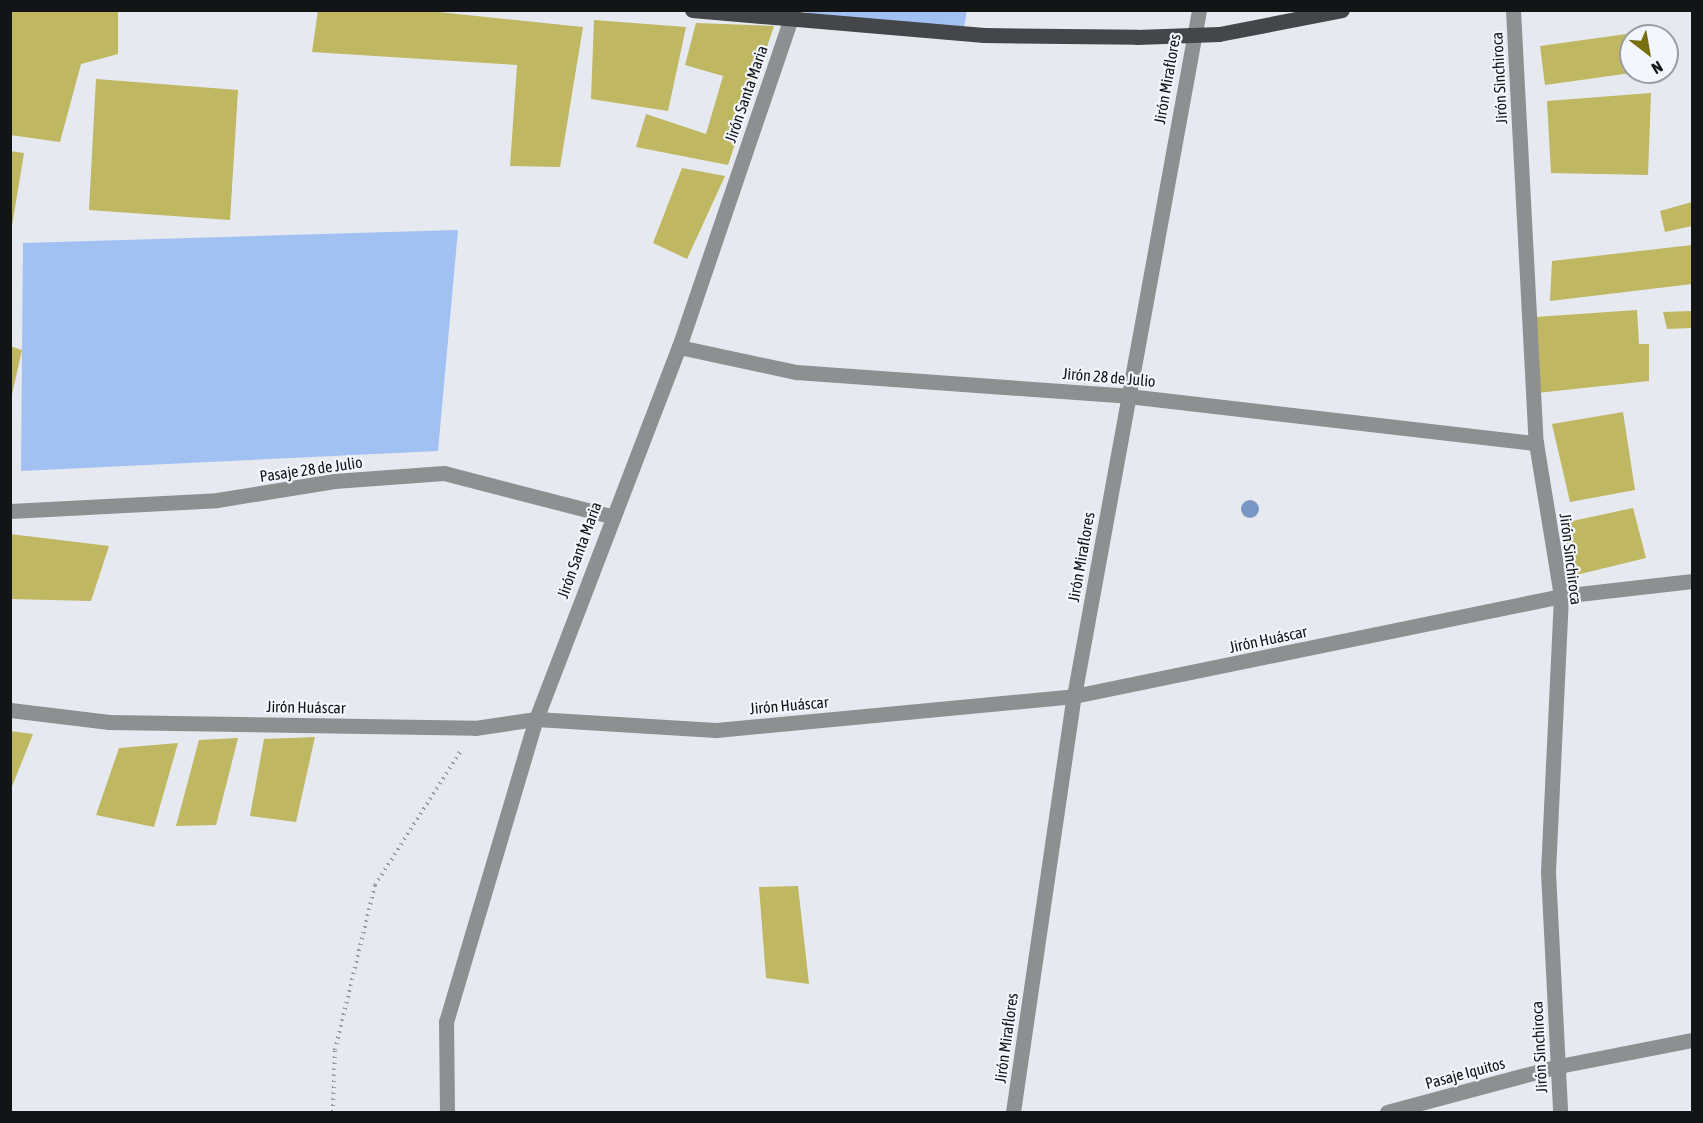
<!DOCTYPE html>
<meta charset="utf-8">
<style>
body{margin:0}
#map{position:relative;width:1703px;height:1123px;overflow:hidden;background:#e6e9ef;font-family:"Asap Condensed",sans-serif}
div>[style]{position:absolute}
.green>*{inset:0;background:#a2c1f3}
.building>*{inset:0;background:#bfb762}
.path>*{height:4px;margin-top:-2px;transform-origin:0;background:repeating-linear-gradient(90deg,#999ba0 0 1.5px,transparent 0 6px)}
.minor>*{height:15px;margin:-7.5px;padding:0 7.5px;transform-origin:7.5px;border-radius:7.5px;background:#8d8f91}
.major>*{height:15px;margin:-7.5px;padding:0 7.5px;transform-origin:7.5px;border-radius:7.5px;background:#44464a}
.trees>*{width:18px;height:18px;margin:-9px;border-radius:50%;background:#7a96c5}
span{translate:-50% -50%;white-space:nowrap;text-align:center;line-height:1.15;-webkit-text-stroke:4.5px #f3f7fd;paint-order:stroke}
.street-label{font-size:16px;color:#121416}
.frame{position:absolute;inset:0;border:12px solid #121416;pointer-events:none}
.north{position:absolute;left:1619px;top:24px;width:60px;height:60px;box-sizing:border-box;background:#f3f7fd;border:2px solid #999ca1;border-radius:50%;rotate:149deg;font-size:16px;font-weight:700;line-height:24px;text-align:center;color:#121416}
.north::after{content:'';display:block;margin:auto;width:21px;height:27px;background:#78700f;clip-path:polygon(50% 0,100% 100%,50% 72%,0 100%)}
</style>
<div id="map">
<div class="green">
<i style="clip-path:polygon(808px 10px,967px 11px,964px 27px,805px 18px)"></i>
<i style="clip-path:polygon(458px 230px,438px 451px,21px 471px,23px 243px)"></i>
</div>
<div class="building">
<i style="clip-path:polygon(10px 10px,118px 10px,118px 54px,81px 64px,60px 142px,10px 135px)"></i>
<i style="clip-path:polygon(318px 10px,419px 10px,583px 27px,560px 167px,510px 166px,517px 65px,312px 52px)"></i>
<i style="clip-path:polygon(594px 20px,686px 27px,668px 111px,591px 99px)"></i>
<i style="clip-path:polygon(696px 23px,774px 26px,728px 165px,636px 147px,646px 114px,706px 134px,723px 76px,685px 65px)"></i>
<i style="clip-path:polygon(1648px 31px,1650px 36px,1631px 36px,1631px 73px,1545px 85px,1540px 46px)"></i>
<i style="clip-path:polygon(96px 79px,238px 90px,230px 220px,89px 210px)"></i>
<i style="clip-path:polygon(1651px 93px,1648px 175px,1551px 173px,1547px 101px)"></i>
<i style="clip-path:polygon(10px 151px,24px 153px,12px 226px,10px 226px)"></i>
<i style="clip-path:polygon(682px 168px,725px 176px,687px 259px,653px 243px)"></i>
<i style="clip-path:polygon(1692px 202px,1692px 226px,1665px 232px,1660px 211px)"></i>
<i style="clip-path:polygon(1692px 245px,1692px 284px,1550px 301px,1552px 261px)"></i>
<i style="clip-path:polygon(1637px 310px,1639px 344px,1649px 344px,1649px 381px,1537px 393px,1535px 317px)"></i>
<i style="clip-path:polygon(1692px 311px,1692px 328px,1667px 329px,1663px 312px)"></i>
<i style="clip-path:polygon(10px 346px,22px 350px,11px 399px,10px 399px)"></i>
<i style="clip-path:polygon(1623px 412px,1635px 490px,1570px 502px,1552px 424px)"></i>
<i style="clip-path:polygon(1633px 508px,1646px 558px,1572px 576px,1563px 523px)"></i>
<i style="clip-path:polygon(10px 534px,109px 546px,91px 601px,10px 599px)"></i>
<i style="clip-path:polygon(10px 731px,33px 734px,11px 789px,10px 789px)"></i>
<i style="clip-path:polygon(315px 737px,296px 822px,250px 816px,264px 739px)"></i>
<i style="clip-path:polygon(238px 738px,216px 825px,176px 826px,199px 740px)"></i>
<i style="clip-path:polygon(178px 743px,154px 827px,96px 815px,119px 748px)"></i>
<i style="clip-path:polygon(798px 886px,809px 984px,766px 978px,759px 887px)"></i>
</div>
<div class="path">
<i style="left:333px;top:1112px;width:62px;rotate:-88.2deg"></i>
<i style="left:335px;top:1050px;width:170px;rotate:-76.4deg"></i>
<i style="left:375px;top:885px;width:158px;rotate:-57.4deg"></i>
</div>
<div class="minor">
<i style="left:1513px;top:10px;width:434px;rotate:87deg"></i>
<i style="left:1536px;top:443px;width:155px;rotate:80.7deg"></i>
<i style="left:1561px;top:596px;width:276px;rotate:92.7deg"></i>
<i style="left:1548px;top:872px;width:240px;rotate:87.1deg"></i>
<i style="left:679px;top:347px;width:120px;rotate:12.1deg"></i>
<i style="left:796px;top:372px;width:333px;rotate:4.1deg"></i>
<i style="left:1128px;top:396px;width:411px;rotate:6.6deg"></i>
<i style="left:10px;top:511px;width:207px;rotate:-3deg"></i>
<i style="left:217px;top:500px;width:119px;rotate:-9.2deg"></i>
<i style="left:334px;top:481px;width:110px;rotate:-4.2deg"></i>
<i style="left:444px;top:473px;width:171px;rotate:14.5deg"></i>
<i style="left:10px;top:710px;width:100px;rotate:6.9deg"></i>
<i style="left:109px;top:722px;width:366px;rotate:0.9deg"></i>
<i style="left:475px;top:728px;width:62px;rotate:-8.4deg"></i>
<i style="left:536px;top:719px;width:180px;rotate:3.5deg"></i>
<i style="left:716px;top:730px;width:360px;rotate:-5.4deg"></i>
<i style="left:1074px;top:696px;width:497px;rotate:-11.6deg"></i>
<i style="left:1561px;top:596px;width:132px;rotate:-6.5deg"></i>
<i style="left:447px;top:1112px;width:90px;rotate:-90.6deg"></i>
<i style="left:446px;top:1022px;width:316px;rotate:-73.5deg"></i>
<i style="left:536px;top:719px;width:399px;rotate:-69deg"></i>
<i style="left:679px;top:347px;width:356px;rotate:-71.2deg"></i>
<i style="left:1013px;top:1112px;width:420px;rotate:-81.7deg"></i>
<i style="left:1074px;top:696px;width:697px;rotate:-79.67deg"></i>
<i style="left:1387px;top:1112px;width:178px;rotate:-15deg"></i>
<i style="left:1559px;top:1066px;width:136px;rotate:-11.1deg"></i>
</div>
<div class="major">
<i style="left:692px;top:10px;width:293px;rotate:4.9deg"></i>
<i style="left:984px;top:35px;width:153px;rotate:0.7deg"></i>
<i style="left:1137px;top:37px;width:82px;rotate:-2.1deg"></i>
<i style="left:1219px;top:34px;width:125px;rotate:-11deg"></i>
</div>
<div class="trees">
<i style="left:1250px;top:509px"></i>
</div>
<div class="street-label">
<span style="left:1499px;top:78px;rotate:-93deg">Jirón Sinchiroca</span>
<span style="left:1167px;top:79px;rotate:-80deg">Jirón Miraflores</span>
<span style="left:746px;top:94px;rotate:-71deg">Jirón Santa Maria</span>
<span style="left:1109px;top:377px;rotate:5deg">Jirón 28 de Julio</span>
<span style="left:311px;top:469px;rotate:-8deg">Pasaje 28 de Julio</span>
<span style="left:579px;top:550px;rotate:-70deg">Jirón Santa Maria</span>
<span style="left:1081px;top:557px;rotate:-80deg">Jirón Miraflores</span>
<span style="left:1571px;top:559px;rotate:83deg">Jirón Sinchiroca</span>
<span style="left:1268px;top:639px;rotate:-12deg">Jirón Huáscar</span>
<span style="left:789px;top:705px;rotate:-5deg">Jirón Huáscar</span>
<span style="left:306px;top:707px;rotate:1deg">Jirón Huáscar</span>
<span style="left:1006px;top:1038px;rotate:-82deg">Jirón Miraflores</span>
<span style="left:1539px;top:1047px;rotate:-93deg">Jirón Sinchiroca</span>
<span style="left:1465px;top:1073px;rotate:-15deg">Pasaje Iquitos</span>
</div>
<div class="frame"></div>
<div class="north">N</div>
</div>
